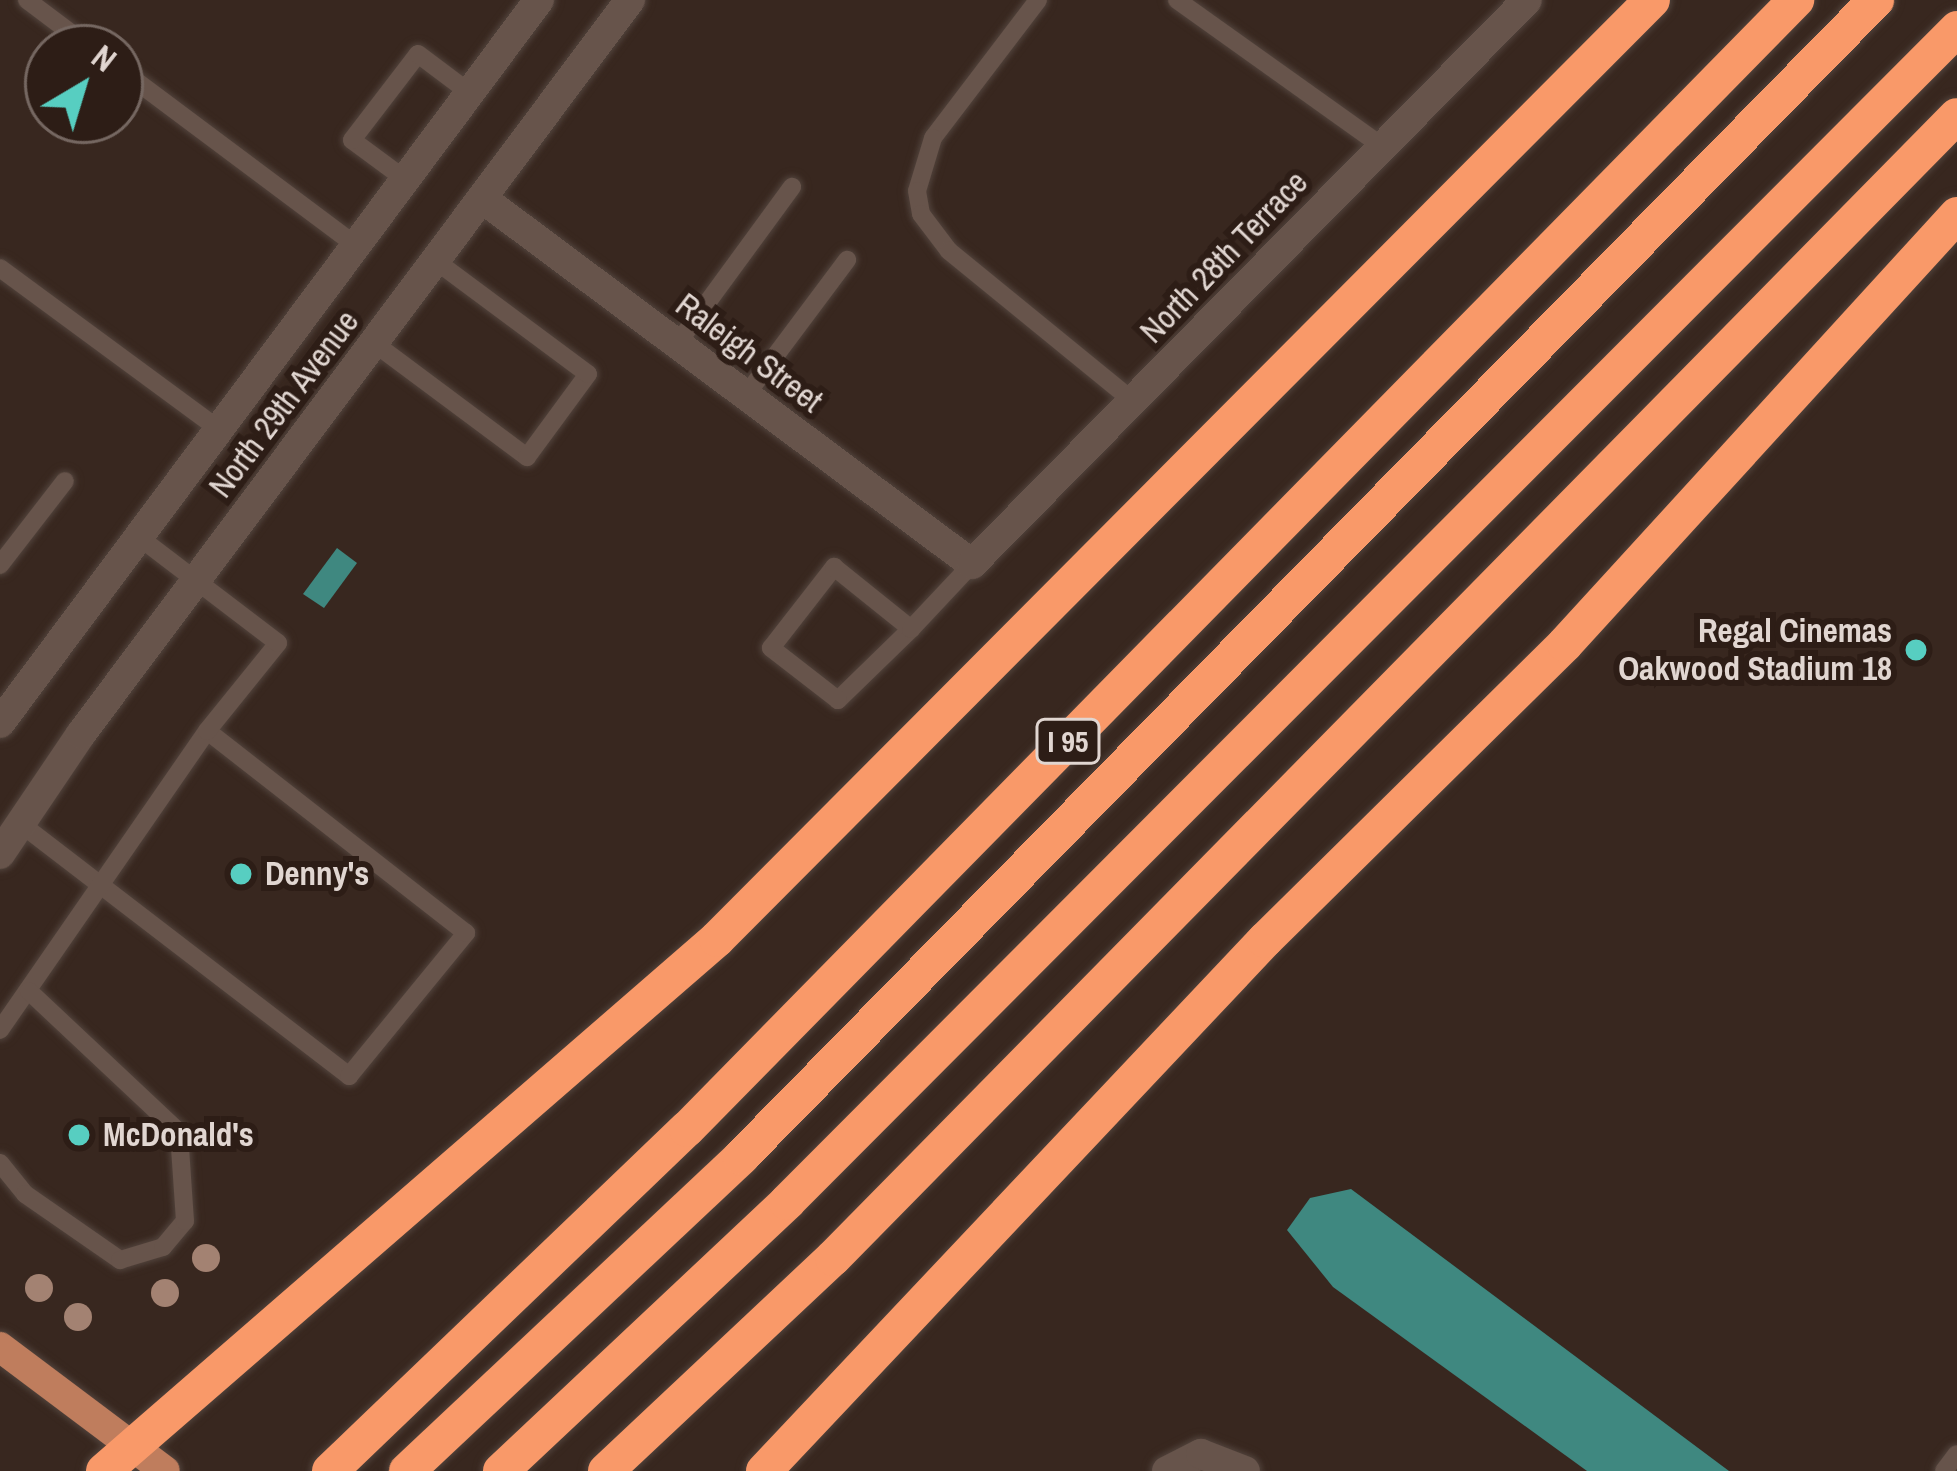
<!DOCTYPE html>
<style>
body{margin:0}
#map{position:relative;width:1957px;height:1471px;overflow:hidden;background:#38271f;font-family:"Archivo Narrow",sans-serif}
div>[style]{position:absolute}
.water>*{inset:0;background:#3f8880}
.roads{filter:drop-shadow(0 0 3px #51433c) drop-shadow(0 0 3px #51433c)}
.lane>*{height:18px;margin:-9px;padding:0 9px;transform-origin:9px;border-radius:9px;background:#67544b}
.street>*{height:30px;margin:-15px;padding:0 15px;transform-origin:15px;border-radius:15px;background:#67544b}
.secondary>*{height:30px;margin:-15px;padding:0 15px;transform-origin:15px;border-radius:15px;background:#67544b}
.primary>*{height:30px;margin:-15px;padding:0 15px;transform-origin:15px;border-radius:15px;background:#bf7d5d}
.highway>*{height:36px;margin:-18px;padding:0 18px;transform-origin:18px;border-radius:18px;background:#f99969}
.trees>*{width:28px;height:28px;margin:-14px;border-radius:50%;background:#a38272}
.dots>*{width:33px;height:33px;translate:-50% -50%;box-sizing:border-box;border:6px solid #2d1d16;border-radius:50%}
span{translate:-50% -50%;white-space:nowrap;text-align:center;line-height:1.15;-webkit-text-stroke:12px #2d1d16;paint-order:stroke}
.shield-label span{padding:3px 9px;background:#2d1d16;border:3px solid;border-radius:9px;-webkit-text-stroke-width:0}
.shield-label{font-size:30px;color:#e1d6d1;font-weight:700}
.street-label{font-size:33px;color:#e1d6d1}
.poi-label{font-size:33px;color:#e1d6d1;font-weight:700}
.right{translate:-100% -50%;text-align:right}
.left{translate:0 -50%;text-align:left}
.north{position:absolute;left:24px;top:24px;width:120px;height:120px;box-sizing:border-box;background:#2d1d16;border:3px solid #756761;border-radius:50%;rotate:38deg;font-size:33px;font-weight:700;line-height:48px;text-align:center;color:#e1d6d1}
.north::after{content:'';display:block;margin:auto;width:42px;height:54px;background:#57cec1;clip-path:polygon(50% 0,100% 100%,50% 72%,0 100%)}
</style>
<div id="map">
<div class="water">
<i style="clip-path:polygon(337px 548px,357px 563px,324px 608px,303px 594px)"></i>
<i style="clip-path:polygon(1351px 1189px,1729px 1471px,1587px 1471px,1333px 1287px,1287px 1230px,1310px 1198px)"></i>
</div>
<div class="roads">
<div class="lane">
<i style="left:27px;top:0;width:80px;rotate:36.9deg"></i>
<i style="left:1038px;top:0;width:173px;rotate:127.3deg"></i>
<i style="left:933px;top:138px;width:55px;rotate:106.8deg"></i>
<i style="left:917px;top:191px;width:23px;rotate:80deg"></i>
<i style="left:921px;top:214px;width:46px;rotate:52.9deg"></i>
<i style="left:949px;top:251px;width:237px;rotate:39.2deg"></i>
<i style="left:1177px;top:0;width:253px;rotate:35.5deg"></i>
<i style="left:120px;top:69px;width:296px;rotate:36.8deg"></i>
<i style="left:406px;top:180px;width:67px;rotate:-143.5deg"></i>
<i style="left:352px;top:140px;width:108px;rotate:-52.5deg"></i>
<i style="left:418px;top:54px;width:65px;rotate:36.9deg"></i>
<i style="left:0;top:268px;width:273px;rotate:36.4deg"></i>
<i style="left:374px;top:343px;width:191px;rotate:36.7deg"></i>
<i style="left:527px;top:457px;width:103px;rotate:-53.7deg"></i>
<i style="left:588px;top:374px;width:189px;rotate:-143.4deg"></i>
<i style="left:677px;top:344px;width:195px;rotate:-53.8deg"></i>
<i style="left:746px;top:395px;width:169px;rotate:-53.2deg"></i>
<i style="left:0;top:565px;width:106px;rotate:-52.3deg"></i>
<i style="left:911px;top:629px;width:102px;rotate:135.8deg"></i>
<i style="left:838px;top:700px;width:85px;rotate:-142.2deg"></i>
<i style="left:771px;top:648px;width:103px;rotate:-52.1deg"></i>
<i style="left:834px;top:567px;width:99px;rotate:38.8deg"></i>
<i style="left:911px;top:629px;width:89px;rotate:-46.8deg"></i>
<i style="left:21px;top:824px;width:414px;rotate:37.5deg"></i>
<i style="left:349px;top:1076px;width:185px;rotate:-50.7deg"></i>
<i style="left:466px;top:933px;width:328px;rotate:-142deg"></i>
<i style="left:0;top:1030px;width:364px;rotate:-55.3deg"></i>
<i style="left:207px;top:731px;width:113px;rotate:-51.1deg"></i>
<i style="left:278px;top:643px;width:173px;rotate:-142.7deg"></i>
<i style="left:0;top:1163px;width:40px;rotate:51deg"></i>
<i style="left:25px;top:1194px;width:116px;rotate:34.8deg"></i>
<i style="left:120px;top:1260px;width:45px;rotate:-16.8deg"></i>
<i style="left:163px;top:1247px;width:34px;rotate:-50deg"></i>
<i style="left:185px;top:1221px;width:89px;rotate:-93.9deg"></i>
<i style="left:179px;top:1132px;width:206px;rotate:-136.8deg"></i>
<i style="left:1944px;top:1471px;width:21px;rotate:-53deg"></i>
</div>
<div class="street">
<i style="left:483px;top:199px;width:610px;rotate:36.74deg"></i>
<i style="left:972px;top:564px;width:791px;rotate:-45.46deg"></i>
<i style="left:1167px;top:1471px;width:38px;rotate:-27deg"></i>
<i style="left:1201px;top:1454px;width:47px;rotate:21.1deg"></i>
</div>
<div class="secondary">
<i style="left:0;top:723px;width:902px;rotate:-53.3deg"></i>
<i style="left:0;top:854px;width:145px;rotate:-56deg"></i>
<i style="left:81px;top:734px;width:917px;rotate:-53.21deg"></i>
</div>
<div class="primary">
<i style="left:0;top:1347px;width:206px;rotate:36.9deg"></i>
</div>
<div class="highway">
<i style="left:104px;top:1471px;width:812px;rotate:-40.95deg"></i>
<i style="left:717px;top:939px;width:1325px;rotate:-45.12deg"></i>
<i style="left:330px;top:1471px;width:494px;rotate:-43.8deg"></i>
<i style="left:687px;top:1129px;width:1583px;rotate:-45.51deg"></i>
<i style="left:407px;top:1471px;width:458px;rotate:-43.2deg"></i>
<i style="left:741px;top:1157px;width:1621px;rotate:-45.55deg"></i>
<i style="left:501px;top:1471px;width:393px;rotate:-43.2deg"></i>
<i style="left:787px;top:1202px;width:1657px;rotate:-45.07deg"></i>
<i style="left:606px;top:1471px;width:311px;rotate:-43.2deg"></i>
<i style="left:833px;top:1258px;width:1602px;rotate:-45.46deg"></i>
<i style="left:764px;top:1471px;width:730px;rotate:-46.67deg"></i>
<i style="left:1265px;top:940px;width:421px;rotate:-44.6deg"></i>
<i style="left:1565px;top:644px;width:581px;rotate:-47.58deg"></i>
</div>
</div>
<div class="trees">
<i style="left:206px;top:1258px"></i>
<i style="left:39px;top:1288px"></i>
<i style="left:165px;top:1293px"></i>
<i style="left:78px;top:1317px"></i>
</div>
<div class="dots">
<i style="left:1916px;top:650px;background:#57cec1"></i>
<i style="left:241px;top:874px;background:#57cec1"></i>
<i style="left:79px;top:1135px;background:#57cec1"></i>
</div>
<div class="shield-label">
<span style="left:1068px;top:741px">I 95</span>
</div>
<div class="street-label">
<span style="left:1224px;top:257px;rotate:-46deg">North 28th Terrace</span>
<span style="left:749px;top:353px;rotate:37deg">Raleigh Street</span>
<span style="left:284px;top:404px;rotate:-53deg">North 29th Avenue</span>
</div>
<div class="poi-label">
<span class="right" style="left:1892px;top:650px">Regal Cinemas<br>Oakwood Stadium 18</span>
<span class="left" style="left:265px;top:874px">Denny's</span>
<span class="left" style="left:103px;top:1135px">McDonald's</span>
</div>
<div class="north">N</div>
</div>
